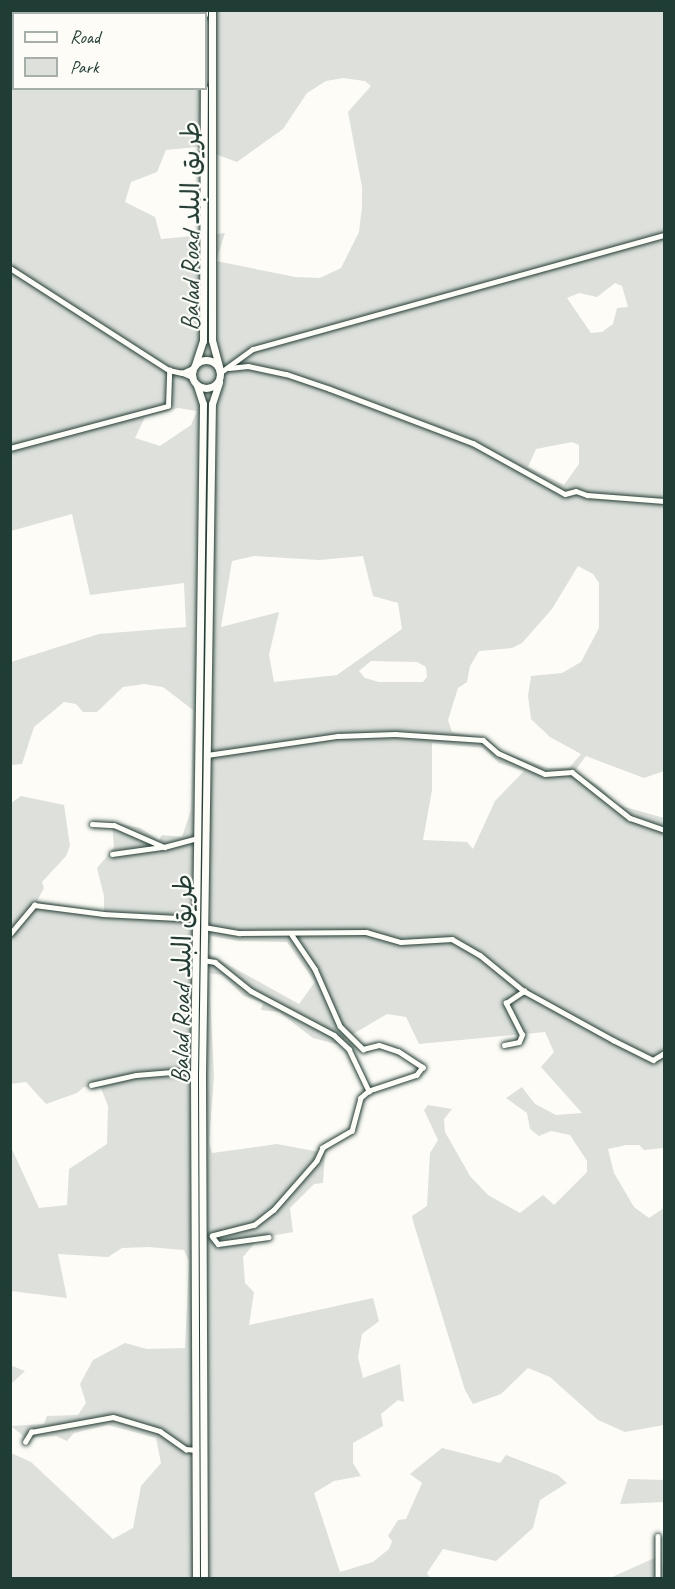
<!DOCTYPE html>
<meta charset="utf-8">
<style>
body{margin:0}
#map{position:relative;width:675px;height:1589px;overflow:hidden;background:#fdfcf7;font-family:Caveat,"Playpen Sans Arabic",sans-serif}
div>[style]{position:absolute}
.green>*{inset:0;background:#dde0db}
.roads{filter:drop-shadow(0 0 2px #1f3d34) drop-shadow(0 0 2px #1f3d34)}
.minor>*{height:4.5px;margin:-2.25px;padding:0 2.25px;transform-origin:2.25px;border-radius:2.25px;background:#fdfcf7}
.highway>*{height:7px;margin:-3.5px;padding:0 3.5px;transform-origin:3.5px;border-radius:3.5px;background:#fdfcf7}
.highway>.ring{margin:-3.5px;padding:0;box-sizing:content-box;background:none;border:7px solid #fdfcf7;border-radius:50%}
span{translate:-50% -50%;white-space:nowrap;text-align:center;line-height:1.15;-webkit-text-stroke:4.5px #fdfcf7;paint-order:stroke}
.street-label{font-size:26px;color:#1f3d34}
.frame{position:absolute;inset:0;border:12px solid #1f3d34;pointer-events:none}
.legend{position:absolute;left:12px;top:12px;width:195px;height:78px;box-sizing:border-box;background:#fdfcf7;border:2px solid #a4b0a9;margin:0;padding:8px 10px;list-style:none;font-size:18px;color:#1f3d34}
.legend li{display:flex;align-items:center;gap:12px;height:30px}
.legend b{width:30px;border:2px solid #a4b0a9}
</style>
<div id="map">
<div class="green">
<i style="clip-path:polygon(evenodd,11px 11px,664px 11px,664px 771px,644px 778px,586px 756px,574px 772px,599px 786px,618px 805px,664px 818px,664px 1148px,644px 1150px,639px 1145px,626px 1145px,608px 1149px,614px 1173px,634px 1207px,649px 1218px,664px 1208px,664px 1425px,625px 1432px,598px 1420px,550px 1377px,528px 1368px,501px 1394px,473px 1404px,465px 1390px,413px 1221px,412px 1216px,427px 1206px,430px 1153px,438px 1140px,424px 1110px,428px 1105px,452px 1109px,444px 1119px,445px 1132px,470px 1176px,488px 1195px,520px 1213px,543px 1195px,554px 1205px,587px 1172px,587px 1161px,570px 1135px,551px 1131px,539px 1136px,530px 1129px,527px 1113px,506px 1098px,522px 1087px,535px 1104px,556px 1115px,582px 1113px,541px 1067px,554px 1052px,545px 1032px,419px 1044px,406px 1017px,387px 1014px,336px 1044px,313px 1038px,279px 1012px,261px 1010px,263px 1003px,244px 996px,222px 975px,209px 973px,214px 1076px,209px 1142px,212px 1153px,277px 1144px,325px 1153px,323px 1183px,314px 1184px,290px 1208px,293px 1232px,259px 1238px,243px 1257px,245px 1283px,254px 1292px,249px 1325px,373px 1298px,379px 1321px,362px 1334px,358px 1357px,363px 1378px,400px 1364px,404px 1402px,398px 1400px,381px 1414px,383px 1426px,353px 1443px,353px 1463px,361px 1476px,334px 1481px,314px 1493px,340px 1572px,373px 1562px,389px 1549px,392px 1541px,388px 1536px,398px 1520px,406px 1519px,422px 1483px,410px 1474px,442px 1448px,500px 1463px,506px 1455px,558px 1475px,567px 1483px,540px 1500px,533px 1528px,496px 1561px,443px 1549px,427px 1573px,430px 1578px,11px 1578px,11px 1453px,31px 1462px,113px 1539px,133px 1528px,141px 1486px,161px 1463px,156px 1438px,108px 1425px,74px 1433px,67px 1441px,56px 1436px,26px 1438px,11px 1426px,44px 1424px,47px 1416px,78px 1415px,86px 1403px,80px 1384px,93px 1360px,125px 1343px,147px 1349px,185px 1348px,189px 1261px,184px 1250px,148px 1247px,122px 1248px,108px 1257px,58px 1254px,67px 1298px,11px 1291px,10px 1145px,39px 1208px,67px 1205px,69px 1169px,107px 1144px,108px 1106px,101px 1088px,84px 1087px,77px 1093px,46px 1104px,26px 1082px,11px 1084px,11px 803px,21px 796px,64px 805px,70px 846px,66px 856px,42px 882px,44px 888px,37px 901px,104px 912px,104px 896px,97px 868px,114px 848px,112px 822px,140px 828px,159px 840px,162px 835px,182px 837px,191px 810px,193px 710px,163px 687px,144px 684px,123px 687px,97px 712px,83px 712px,76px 704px,64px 702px,34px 727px,22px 764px,11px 765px,11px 662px,99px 634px,186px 627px,184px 583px,90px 595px,72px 514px,11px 531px,11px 11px,14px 14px,206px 14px,206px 88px,14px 88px,14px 14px,11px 11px,343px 78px,365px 81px,371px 86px,348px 112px,362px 187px,362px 207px,359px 232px,341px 268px,320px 278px,295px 277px,216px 261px,225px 233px,161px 239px,155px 217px,125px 202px,131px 182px,157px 172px,166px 150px,197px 147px,237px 162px,283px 129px,307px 93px,326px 81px,343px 78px,11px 11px,615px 283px,622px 286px,628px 307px,617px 308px,613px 324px,602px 332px,591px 333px,567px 298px,579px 293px,597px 297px,615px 283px,11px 11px,178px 408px,197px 411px,191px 425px,160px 446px,135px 438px,145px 417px,178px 408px,11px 11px,572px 442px,579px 445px,579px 464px,564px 485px,528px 467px,536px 449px,572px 442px,11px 11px,254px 556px,319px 560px,363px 556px,373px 596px,398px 603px,402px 629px,337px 675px,274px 682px,269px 655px,279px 612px,221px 627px,232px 561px,254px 556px,11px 11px,578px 566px,593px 574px,599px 583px,599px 628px,581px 662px,562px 673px,531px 676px,528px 696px,531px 719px,550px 737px,581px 754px,569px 768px,548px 768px,500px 751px,488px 739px,452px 732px,448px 720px,458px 688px,467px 682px,470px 666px,479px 651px,512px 648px,522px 643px,552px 609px,578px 566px,11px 11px,371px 661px,417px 662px,426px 667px,427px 677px,423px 682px,379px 682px,365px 678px,359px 671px,371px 661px,11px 11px,432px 743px,483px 748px,499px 763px,524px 771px,495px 801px,473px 849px,467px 842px,423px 840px,432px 790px,432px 743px,11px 11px,211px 936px,238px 941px,287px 942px,315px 982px,299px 1004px,207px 953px,211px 936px)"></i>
<i style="clip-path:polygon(10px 1365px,25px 1371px,11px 1384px,10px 1384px)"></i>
<i style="clip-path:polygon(628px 1479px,664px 1480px,664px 1502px,620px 1504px)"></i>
<i style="clip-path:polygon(661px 1555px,664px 1578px,610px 1578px)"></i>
</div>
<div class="roads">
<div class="minor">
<i style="left:10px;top:268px;width:189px;rotate:32.7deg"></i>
<i style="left:169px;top:370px;width:13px;rotate:13deg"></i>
<i style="left:229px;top:368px;width:19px;rotate:-6deg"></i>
<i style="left:248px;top:366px;width:39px;rotate:12deg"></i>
<i style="left:286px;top:374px;width:46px;rotate:18.8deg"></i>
<i style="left:330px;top:389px;width:153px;rotate:20.7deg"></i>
<i style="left:473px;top:443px;width:105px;rotate:29deg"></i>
<i style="left:565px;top:494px;width:11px;rotate:-15deg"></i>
<i style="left:576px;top:491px;width:12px;rotate:20deg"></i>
<i style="left:587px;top:495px;width:77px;rotate:4.5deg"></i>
<i style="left:221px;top:372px;width:39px;rotate:-36deg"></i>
<i style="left:253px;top:349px;width:427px;rotate:-15.5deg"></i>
<i style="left:193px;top:378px;width:12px;rotate:-156deg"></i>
<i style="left:182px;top:373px;width:12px;rotate:-24deg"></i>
<i style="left:10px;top:448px;width:163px;rotate:-14.9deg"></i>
<i style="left:168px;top:406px;width:36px;rotate:-88deg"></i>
<i style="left:207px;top:755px;width:132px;rotate:-8.3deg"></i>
<i style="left:338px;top:736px;width:57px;rotate:-2deg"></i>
<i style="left:395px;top:734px;width:88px;rotate:3.9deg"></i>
<i style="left:483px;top:740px;width:20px;rotate:41deg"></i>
<i style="left:498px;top:753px;width:51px;rotate:24.1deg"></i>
<i style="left:545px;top:774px;width:27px;rotate:-4deg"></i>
<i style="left:572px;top:772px;width:74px;rotate:38.4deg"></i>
<i style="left:630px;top:818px;width:36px;rotate:19deg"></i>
<i style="left:92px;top:824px;width:22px;rotate:3deg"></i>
<i style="left:114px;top:825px;width:55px;rotate:23.7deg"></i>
<i style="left:164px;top:847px;width:34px;rotate:-15deg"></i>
<i style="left:112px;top:854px;width:50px;rotate:-8deg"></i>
<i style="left:204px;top:927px;width:36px;rotate:10deg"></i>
<i style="left:239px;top:933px;width:127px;rotate:-0.5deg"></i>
<i style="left:366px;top:932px;width:36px;rotate:16deg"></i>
<i style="left:401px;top:942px;width:51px;rotate:-3.4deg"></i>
<i style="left:452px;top:939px;width:32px;rotate:30deg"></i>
<i style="left:480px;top:955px;width:57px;rotate:39.3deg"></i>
<i style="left:524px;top:991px;width:102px;rotate:28.8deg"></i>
<i style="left:613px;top:1040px;width:45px;rotate:26.6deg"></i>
<i style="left:653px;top:1060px;width:13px;rotate:-32deg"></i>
<i style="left:10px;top:934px;width:38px;rotate:-50deg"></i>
<i style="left:34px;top:905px;width:70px;rotate:7.4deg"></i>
<i style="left:103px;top:914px;width:93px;rotate:3.1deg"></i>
<i style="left:292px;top:935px;width:41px;rotate:55.9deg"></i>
<i style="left:315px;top:969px;width:62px;rotate:66.3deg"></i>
<i style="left:340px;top:1026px;width:33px;rotate:45deg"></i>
<i style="left:363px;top:1049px;width:16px;rotate:-14deg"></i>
<i style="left:379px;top:1045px;width:20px;rotate:18deg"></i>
<i style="left:398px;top:1051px;width:30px;rotate:33deg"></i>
<i style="left:423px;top:1067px;width:10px;rotate:127deg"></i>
<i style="left:417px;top:1075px;width:51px;rotate:161.6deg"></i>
<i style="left:203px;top:960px;width:12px;rotate:9deg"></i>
<i style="left:215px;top:962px;width:46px;rotate:38.9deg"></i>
<i style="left:251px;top:991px;width:94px;rotate:27.9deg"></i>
<i style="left:334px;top:1035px;width:21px;rotate:43deg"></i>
<i style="left:349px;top:1049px;width:47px;rotate:64.5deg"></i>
<i style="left:369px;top:1091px;width:11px;rotate:139deg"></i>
<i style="left:361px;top:1098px;width:34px;rotate:105deg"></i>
<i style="left:352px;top:1131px;width:34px;rotate:150deg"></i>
<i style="left:323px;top:1148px;width:14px;rotate:115deg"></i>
<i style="left:317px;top:1161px;width:65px;rotate:131.3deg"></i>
<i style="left:274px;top:1210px;width:24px;rotate:142deg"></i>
<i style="left:255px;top:1225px;width:44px;rotate:165.7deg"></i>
<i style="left:504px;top:1045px;width:15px;rotate:-11deg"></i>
<i style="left:519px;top:1042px;width:8px;rotate:-67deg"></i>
<i style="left:522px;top:1035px;width:36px;rotate:-117deg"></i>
<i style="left:506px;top:1003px;width:22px;rotate:-34deg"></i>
<i style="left:91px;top:1085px;width:46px;rotate:-12.5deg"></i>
<i style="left:136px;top:1075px;width:48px;rotate:-4.8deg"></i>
<i style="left:184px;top:1071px;width:11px;rotate:22deg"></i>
<i style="left:212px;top:1236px;width:10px;rotate:53deg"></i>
<i style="left:218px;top:1244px;width:51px;rotate:-7.8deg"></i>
<i style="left:25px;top:1442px;width:12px;rotate:-59deg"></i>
<i style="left:31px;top:1432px;width:83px;rotate:-10.4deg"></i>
<i style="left:113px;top:1417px;width:49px;rotate:16.6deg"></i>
<i style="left:160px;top:1431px;width:32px;rotate:35deg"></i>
<i style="left:186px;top:1449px;width:10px;rotate:6deg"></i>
<i style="left:658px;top:1536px;width:42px;rotate:90deg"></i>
</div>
<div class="highway">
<i style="left:212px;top:10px;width:330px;rotate:90deg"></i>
<i style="left:212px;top:340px;width:28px;rotate:75deg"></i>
<i style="left:204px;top:14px;width:4px;rotate:-90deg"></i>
<i class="ring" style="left:192px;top:360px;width:21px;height:21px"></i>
<i style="left:195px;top:365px;width:25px;rotate:-72deg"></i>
<i style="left:203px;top:341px;width:253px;rotate:-89.8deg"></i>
<i style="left:196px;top:1578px;width:503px;rotate:-90.23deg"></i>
<i style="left:194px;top:1075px;width:671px;rotate:-89.23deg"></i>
<i style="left:203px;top:404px;width:20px;rotate:-108deg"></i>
<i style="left:204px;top:1578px;width:503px;rotate:-90.23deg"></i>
<i style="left:202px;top:1075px;width:671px;rotate:-89.15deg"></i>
<i style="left:212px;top:404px;width:23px;rotate:-72deg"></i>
</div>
</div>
<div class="street-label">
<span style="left:191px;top:226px;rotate:-90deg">Balad Road طريق البلد</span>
<span style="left:182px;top:979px;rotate:-89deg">Balad Road طريق البلد</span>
</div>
<div class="frame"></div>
<ul class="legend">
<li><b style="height:8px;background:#fdfcf7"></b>Road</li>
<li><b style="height:16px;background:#dde0db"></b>Park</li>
</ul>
</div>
